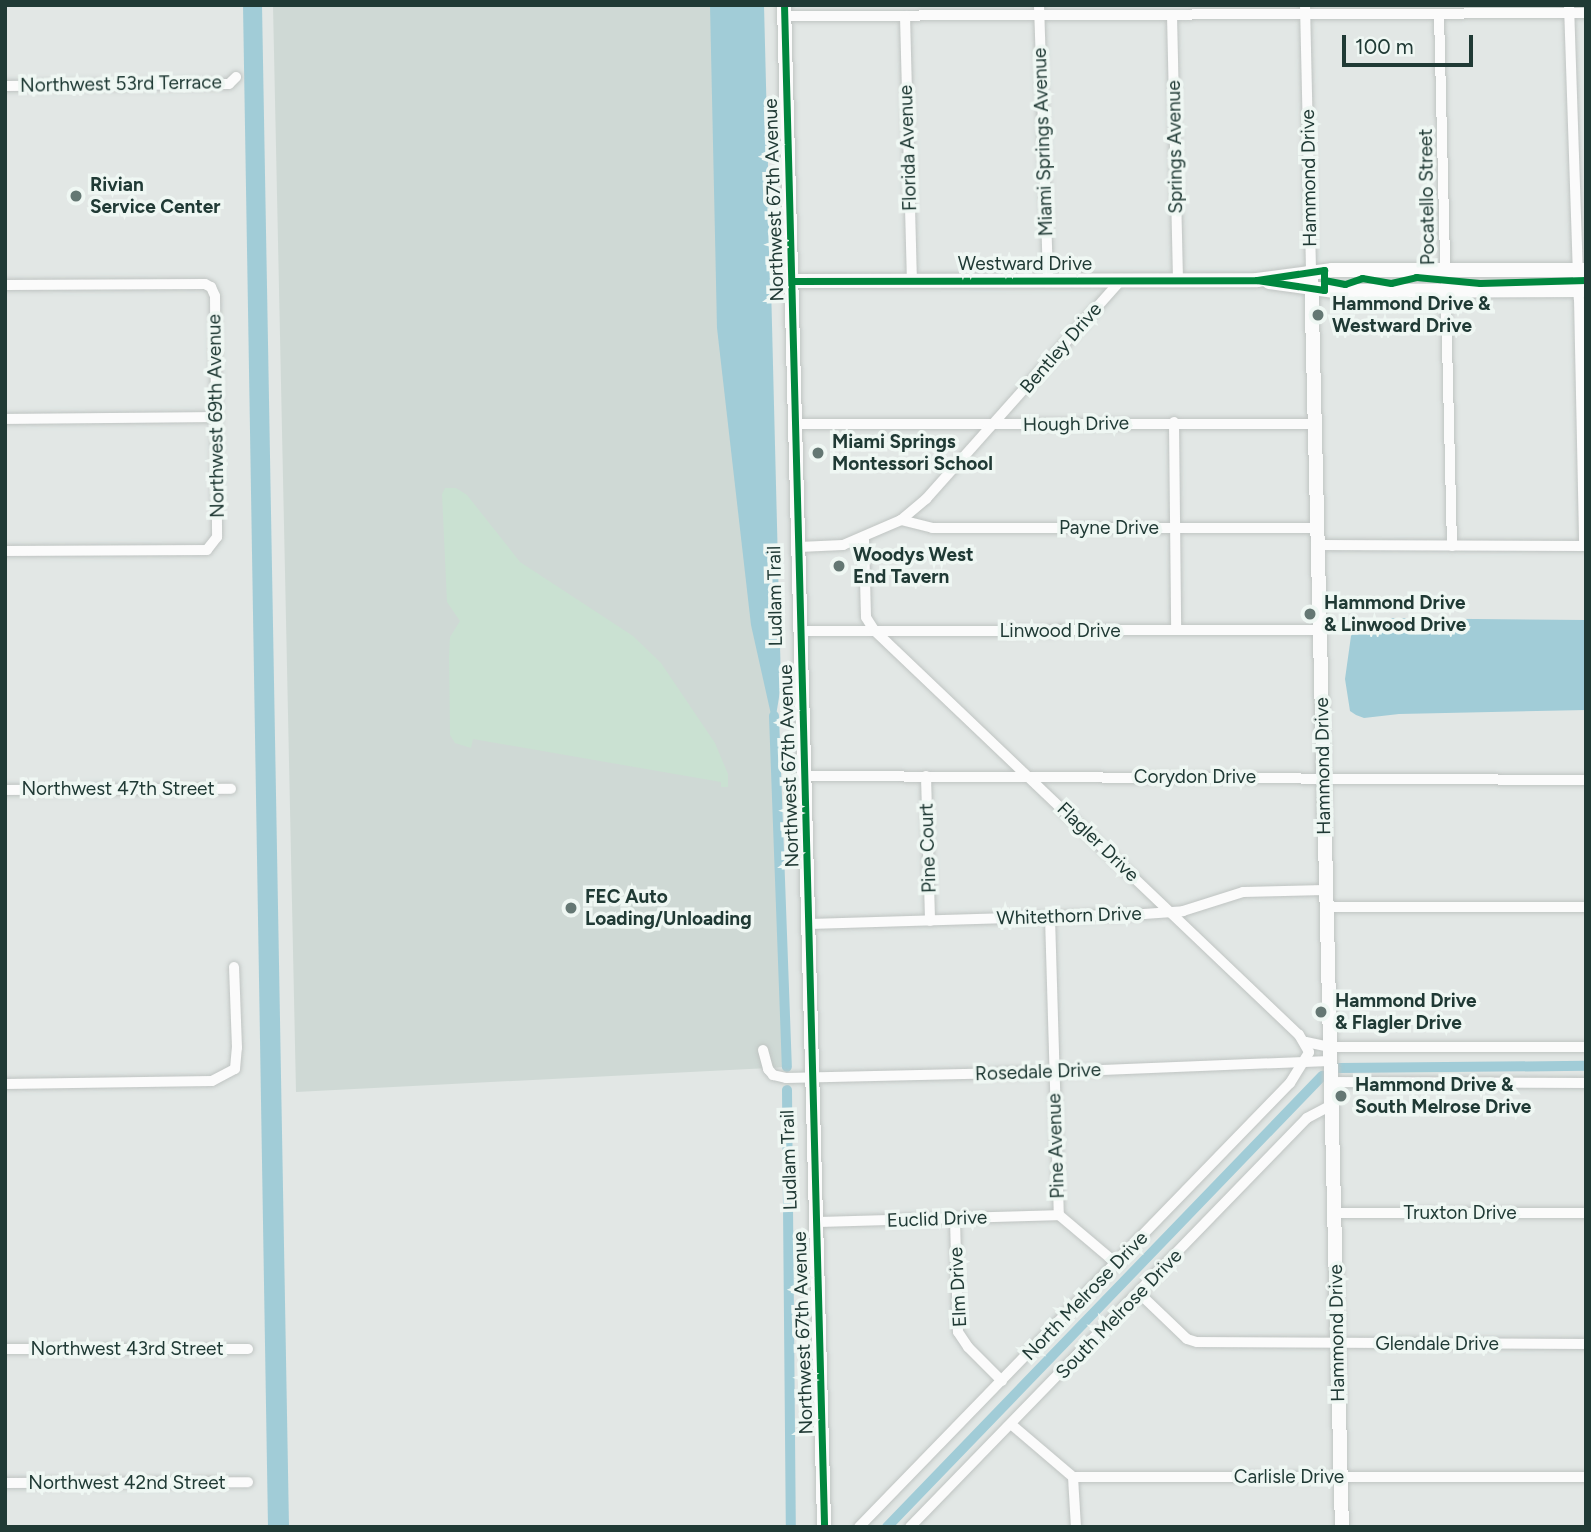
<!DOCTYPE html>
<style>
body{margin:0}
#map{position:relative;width:1591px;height:1532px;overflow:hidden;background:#e2e7e5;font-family:Figtree,sans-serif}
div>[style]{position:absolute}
.built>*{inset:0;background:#cfd9d5}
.green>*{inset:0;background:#cae1d2}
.water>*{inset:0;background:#a1ccd7}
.canal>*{height:10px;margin:-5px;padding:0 5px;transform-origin:5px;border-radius:5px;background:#a1ccd7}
.roads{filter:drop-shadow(0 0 2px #bfc4c2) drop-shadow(0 0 2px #bfc4c2)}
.street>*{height:10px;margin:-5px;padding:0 5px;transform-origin:5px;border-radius:5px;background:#fbfbfb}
.secondary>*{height:14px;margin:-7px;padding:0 7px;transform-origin:7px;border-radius:7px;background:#fbfbfb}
.cycleway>*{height:7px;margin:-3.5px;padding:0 3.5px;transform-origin:3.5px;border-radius:3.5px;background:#00873e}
.dots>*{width:19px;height:19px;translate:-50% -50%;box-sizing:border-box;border:4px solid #eff7f3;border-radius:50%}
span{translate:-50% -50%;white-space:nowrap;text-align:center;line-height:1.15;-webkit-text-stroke:7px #eff7f3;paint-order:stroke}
.street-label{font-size:19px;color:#203a35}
.poi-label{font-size:19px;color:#203a35;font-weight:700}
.left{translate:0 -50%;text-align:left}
.frame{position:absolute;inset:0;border:7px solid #203a35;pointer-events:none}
.scale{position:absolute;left:1342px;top:35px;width:131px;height:32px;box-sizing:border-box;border:4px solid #203a35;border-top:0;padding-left:9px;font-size:21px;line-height:24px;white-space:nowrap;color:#203a35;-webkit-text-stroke:5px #eff7f3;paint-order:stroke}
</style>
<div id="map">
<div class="built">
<i style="clip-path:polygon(273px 5px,741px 5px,787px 1067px,296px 1092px)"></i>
</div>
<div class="green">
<i style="clip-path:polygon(445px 488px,456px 488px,467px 495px,520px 562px,633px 636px,661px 663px,715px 743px,728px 774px,728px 787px,721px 787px,721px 782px,473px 739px,471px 748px,455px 743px,450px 735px,449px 656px,450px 637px,460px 621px,447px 602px,442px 494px)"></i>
</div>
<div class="water">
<i style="clip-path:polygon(243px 5px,262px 5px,289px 1527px,268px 1527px)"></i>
<i style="clip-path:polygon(710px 5px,764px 5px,781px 685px,774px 728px,751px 625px,717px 328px)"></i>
<i style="clip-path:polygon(1374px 618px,1586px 620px,1586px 710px,1399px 714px,1364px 718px,1356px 715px,1350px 711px,1345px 679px,1351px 636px,1359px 624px)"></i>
</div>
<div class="canal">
<i style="left:774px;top:716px;width:351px;rotate:87.9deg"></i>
<i style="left:1339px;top:1068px;width:247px;rotate:-0.5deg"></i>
<i style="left:787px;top:1090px;width:437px;rotate:89.5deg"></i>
<i style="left:887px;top:1527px;width:627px;rotate:-46.03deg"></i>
</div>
<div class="roads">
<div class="street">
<i style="left:1039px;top:5px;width:275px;rotate:88.1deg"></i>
<i style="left:1305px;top:5px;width:266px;rotate:88.7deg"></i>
<i style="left:1569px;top:5px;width:294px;rotate:88.1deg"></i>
<i style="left:1579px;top:299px;width:247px;rotate:88.8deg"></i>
<i style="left:1439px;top:14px;width:532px;rotate:88.6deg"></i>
<i style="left:1172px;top:15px;width:265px;rotate:88.7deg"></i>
<i style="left:784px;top:16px;width:802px;rotate:-0.21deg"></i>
<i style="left:905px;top:16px;width:264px;rotate:88.5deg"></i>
<i style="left:5px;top:86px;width:224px;rotate:-0.5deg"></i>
<i style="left:229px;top:84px;width:10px;rotate:-45deg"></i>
<i style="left:5px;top:285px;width:200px;rotate:-0.3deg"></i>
<i style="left:205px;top:284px;width:7px;rotate:27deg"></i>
<i style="left:211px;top:287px;width:10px;rotate:66deg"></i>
<i style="left:215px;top:296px;width:241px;rotate:89.5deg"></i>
<i style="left:217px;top:537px;width:16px;rotate:128deg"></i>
<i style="left:207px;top:550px;width:202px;rotate:179.7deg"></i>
<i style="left:5px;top:419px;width:211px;rotate:-0.5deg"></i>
<i style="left:1174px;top:422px;width:208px;rotate:89.4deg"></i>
<i style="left:796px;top:424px;width:519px"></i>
<i style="left:901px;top:520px;width:32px;rotate:14deg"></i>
<i style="left:932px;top:528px;width:385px"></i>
<i style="left:1318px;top:545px;width:268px;rotate:0.2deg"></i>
<i style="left:799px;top:547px;width:44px;rotate:-2.6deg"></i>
<i style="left:843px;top:545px;width:63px;rotate:-23.3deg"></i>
<i style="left:901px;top:520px;width:33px;rotate:-40deg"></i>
<i style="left:926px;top:499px;width:293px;rotate:-48.3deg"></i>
<i style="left:801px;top:631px;width:519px;rotate:-0.11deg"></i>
<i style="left:804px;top:776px;width:782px;rotate:0.29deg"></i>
<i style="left:926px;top:776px;width:145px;rotate:88.4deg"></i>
<i style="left:5px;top:790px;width:226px;rotate:-0.3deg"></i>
<i style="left:1327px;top:907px;width:259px"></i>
<i style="left:1050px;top:917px;width:298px;rotate:88.3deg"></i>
<i style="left:1059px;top:1215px;width:76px;rotate:40.2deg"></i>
<i style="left:809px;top:924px;width:335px;rotate:-1.7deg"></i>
<i style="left:1144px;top:914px;width:39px;rotate:-4deg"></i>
<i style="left:1183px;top:911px;width:63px;rotate:-17.6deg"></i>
<i style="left:1243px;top:892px;width:84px;rotate:-1.4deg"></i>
<i style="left:1306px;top:1042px;width:25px;rotate:12deg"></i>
<i style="left:1330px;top:1047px;width:256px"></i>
<i style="left:763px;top:1050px;width:20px;rotate:75deg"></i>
<i style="left:768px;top:1069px;width:8px;rotate:50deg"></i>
<i style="left:773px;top:1075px;width:13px;rotate:13deg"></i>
<i style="left:786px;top:1078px;width:267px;rotate:-1.3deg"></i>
<i style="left:1053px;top:1072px;width:277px;rotate:-2.3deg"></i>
<i style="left:1331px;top:1082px;width:255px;rotate:0.2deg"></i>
<i style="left:5px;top:1084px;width:207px;rotate:-0.8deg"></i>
<i style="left:212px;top:1081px;width:26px;rotate:-28deg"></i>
<i style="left:235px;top:1069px;width:21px;rotate:-85deg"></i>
<i style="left:237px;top:1048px;width:81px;rotate:-92.1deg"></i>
<i style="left:1334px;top:1213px;width:252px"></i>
<i style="left:955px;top:1219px;width:113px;rotate:88.5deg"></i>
<i style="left:958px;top:1332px;width:18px;rotate:56deg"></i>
<i style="left:968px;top:1347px;width:48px;rotate:45deg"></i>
<i style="left:815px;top:1222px;width:244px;rotate:-1.6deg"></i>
<i style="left:1139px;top:1293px;width:66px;rotate:43.8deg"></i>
<i style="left:1187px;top:1339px;width:10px;rotate:17deg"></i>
<i style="left:1197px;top:1342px;width:389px;rotate:0.3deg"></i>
<i style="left:5px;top:1349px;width:243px"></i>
<i style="left:1012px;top:1425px;width:80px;rotate:40.4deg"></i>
<i style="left:1073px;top:1477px;width:513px"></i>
<i style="left:1073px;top:1477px;width:50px;rotate:86.6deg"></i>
<i style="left:5px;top:1483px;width:243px;rotate:-0.2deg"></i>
<i style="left:859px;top:1527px;width:619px;rotate:-45.85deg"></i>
<i style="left:1290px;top:1083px;width:36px;rotate:-58deg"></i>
<i style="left:1309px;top:1052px;width:20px;rotate:-120deg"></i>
<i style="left:1299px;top:1035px;width:587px;rotate:-136.38deg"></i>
<i style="left:874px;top:630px;width:15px;rotate:-122deg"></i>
<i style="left:866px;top:617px;width:79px;rotate:-91.5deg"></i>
<i style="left:910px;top:1527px;width:570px;rotate:-45.85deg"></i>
<i style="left:1307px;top:1118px;width:27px;rotate:-28deg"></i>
</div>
<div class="secondary">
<i style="left:784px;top:5px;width:1523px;rotate:88.49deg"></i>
<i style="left:1311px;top:271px;width:1256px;rotate:88.59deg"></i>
<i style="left:792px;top:281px;width:465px;rotate:-0.1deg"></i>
<i style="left:1257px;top:280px;width:76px;rotate:-7.6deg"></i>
<i style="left:1332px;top:270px;width:254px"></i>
<i style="left:1269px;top:282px;width:66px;rotate:7.9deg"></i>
<i style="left:1334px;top:291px;width:252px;rotate:-0.2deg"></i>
</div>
</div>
<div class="cycleway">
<i style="left:784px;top:5px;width:1523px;rotate:88.49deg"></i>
<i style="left:1324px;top:280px;width:21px;rotate:11deg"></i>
<i style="left:1345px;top:284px;width:18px;rotate:-19deg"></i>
<i style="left:1362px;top:278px;width:29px;rotate:10deg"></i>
<i style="left:1391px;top:283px;width:26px;rotate:-13deg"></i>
<i style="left:1416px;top:277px;width:64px;rotate:5.4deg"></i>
<i style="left:1480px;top:283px;width:106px;rotate:-1.6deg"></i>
<i style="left:792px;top:281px;width:465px;rotate:-0.1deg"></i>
<i style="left:1257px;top:280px;width:68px;rotate:-8.5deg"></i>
<i style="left:1324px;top:270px;width:20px;rotate:90deg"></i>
<i style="left:1324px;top:290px;width:68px;rotate:-171.5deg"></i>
</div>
<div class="dots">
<i style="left:76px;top:196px;background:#647773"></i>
<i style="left:1318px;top:315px;background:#647773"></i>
<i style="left:818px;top:453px;background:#647773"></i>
<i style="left:839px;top:566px;background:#647773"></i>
<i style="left:1310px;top:614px;background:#647773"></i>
<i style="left:571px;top:908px;background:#647773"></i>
<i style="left:1321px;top:1012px;background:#647773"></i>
<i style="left:1341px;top:1096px;background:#647773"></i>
</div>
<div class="street-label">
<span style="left:121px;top:84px;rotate:-1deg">Northwest 53rd Terrace</span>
<span style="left:1043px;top:142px;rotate:-92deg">Miami Springs Avenue</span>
<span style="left:1175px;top:147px;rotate:-91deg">Springs Avenue</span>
<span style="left:908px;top:148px;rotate:-92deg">Florida Avenue</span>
<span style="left:1309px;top:178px;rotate:-91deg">Hammond Drive</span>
<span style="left:1427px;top:197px;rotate:-91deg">Pocatello Street</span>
<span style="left:774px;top:200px;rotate:-92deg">Northwest 67th Avenue</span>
<span style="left:1025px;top:264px">Westward Drive</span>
<span style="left:1061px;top:348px;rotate:-49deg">Bentley Drive</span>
<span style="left:216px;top:416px;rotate:-91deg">Northwest 69th Avenue</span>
<span style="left:1076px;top:424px;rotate:-1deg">Hough Drive</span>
<span style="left:1109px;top:528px">Payne Drive</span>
<span style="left:775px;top:596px;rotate:-91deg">Ludlam Trail</span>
<span style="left:1060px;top:631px">Linwood Drive</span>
<span style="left:789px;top:766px;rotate:-92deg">Northwest 67th Avenue</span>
<span style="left:1323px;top:766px;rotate:-91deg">Hammond Drive</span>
<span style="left:1195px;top:777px">Corydon Drive</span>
<span style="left:118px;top:789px">Northwest 47th Street</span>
<span style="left:1098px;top:842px;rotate:44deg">Flagler Drive</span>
<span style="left:928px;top:848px;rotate:-92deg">Pine Court</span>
<span style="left:1069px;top:916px;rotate:-2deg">Whitethorn Drive</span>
<span style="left:1038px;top:1072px;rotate:-2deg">Rosedale Drive</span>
<span style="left:1056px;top:1146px;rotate:-92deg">Pine Avenue</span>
<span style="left:789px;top:1160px;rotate:-92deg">Ludlam Trail</span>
<span style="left:1460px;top:1213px">Truxton Drive</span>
<span style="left:937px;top:1219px;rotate:-2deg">Euclid Drive</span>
<span style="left:958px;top:1287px;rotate:-93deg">Elm Drive</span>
<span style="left:1085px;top:1296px;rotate:-46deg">North Melrose Drive</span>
<span style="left:1119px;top:1314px;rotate:-46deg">South Melrose Drive</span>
<span style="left:803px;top:1333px;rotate:-92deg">Northwest 67th Avenue</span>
<span style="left:1337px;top:1333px;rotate:-91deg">Hammond Drive</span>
<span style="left:1437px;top:1344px">Glendale Drive</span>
<span style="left:127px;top:1349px">Northwest 43rd Street</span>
<span style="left:1289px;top:1477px">Carlisle Drive</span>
<span style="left:127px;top:1483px">Northwest 42nd Street</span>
</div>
<div class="poi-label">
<span class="left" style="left:90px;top:196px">Rivian<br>Service Center</span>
<span class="left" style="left:1332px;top:315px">Hammond Drive &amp;<br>Westward Drive</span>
<span class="left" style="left:832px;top:453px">Miami Springs<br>Montessori School</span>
<span class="left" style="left:853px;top:566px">Woodys West<br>End Tavern</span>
<span class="left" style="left:1324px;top:614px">Hammond Drive<br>&amp; Linwood Drive</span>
<span class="left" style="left:585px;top:908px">FEC Auto<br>Loading/Unloading</span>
<span class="left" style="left:1335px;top:1012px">Hammond Drive<br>&amp; Flagler Drive</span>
<span class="left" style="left:1355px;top:1096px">Hammond Drive &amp;<br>South Melrose Drive</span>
</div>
<div class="frame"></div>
<div class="scale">100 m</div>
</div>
